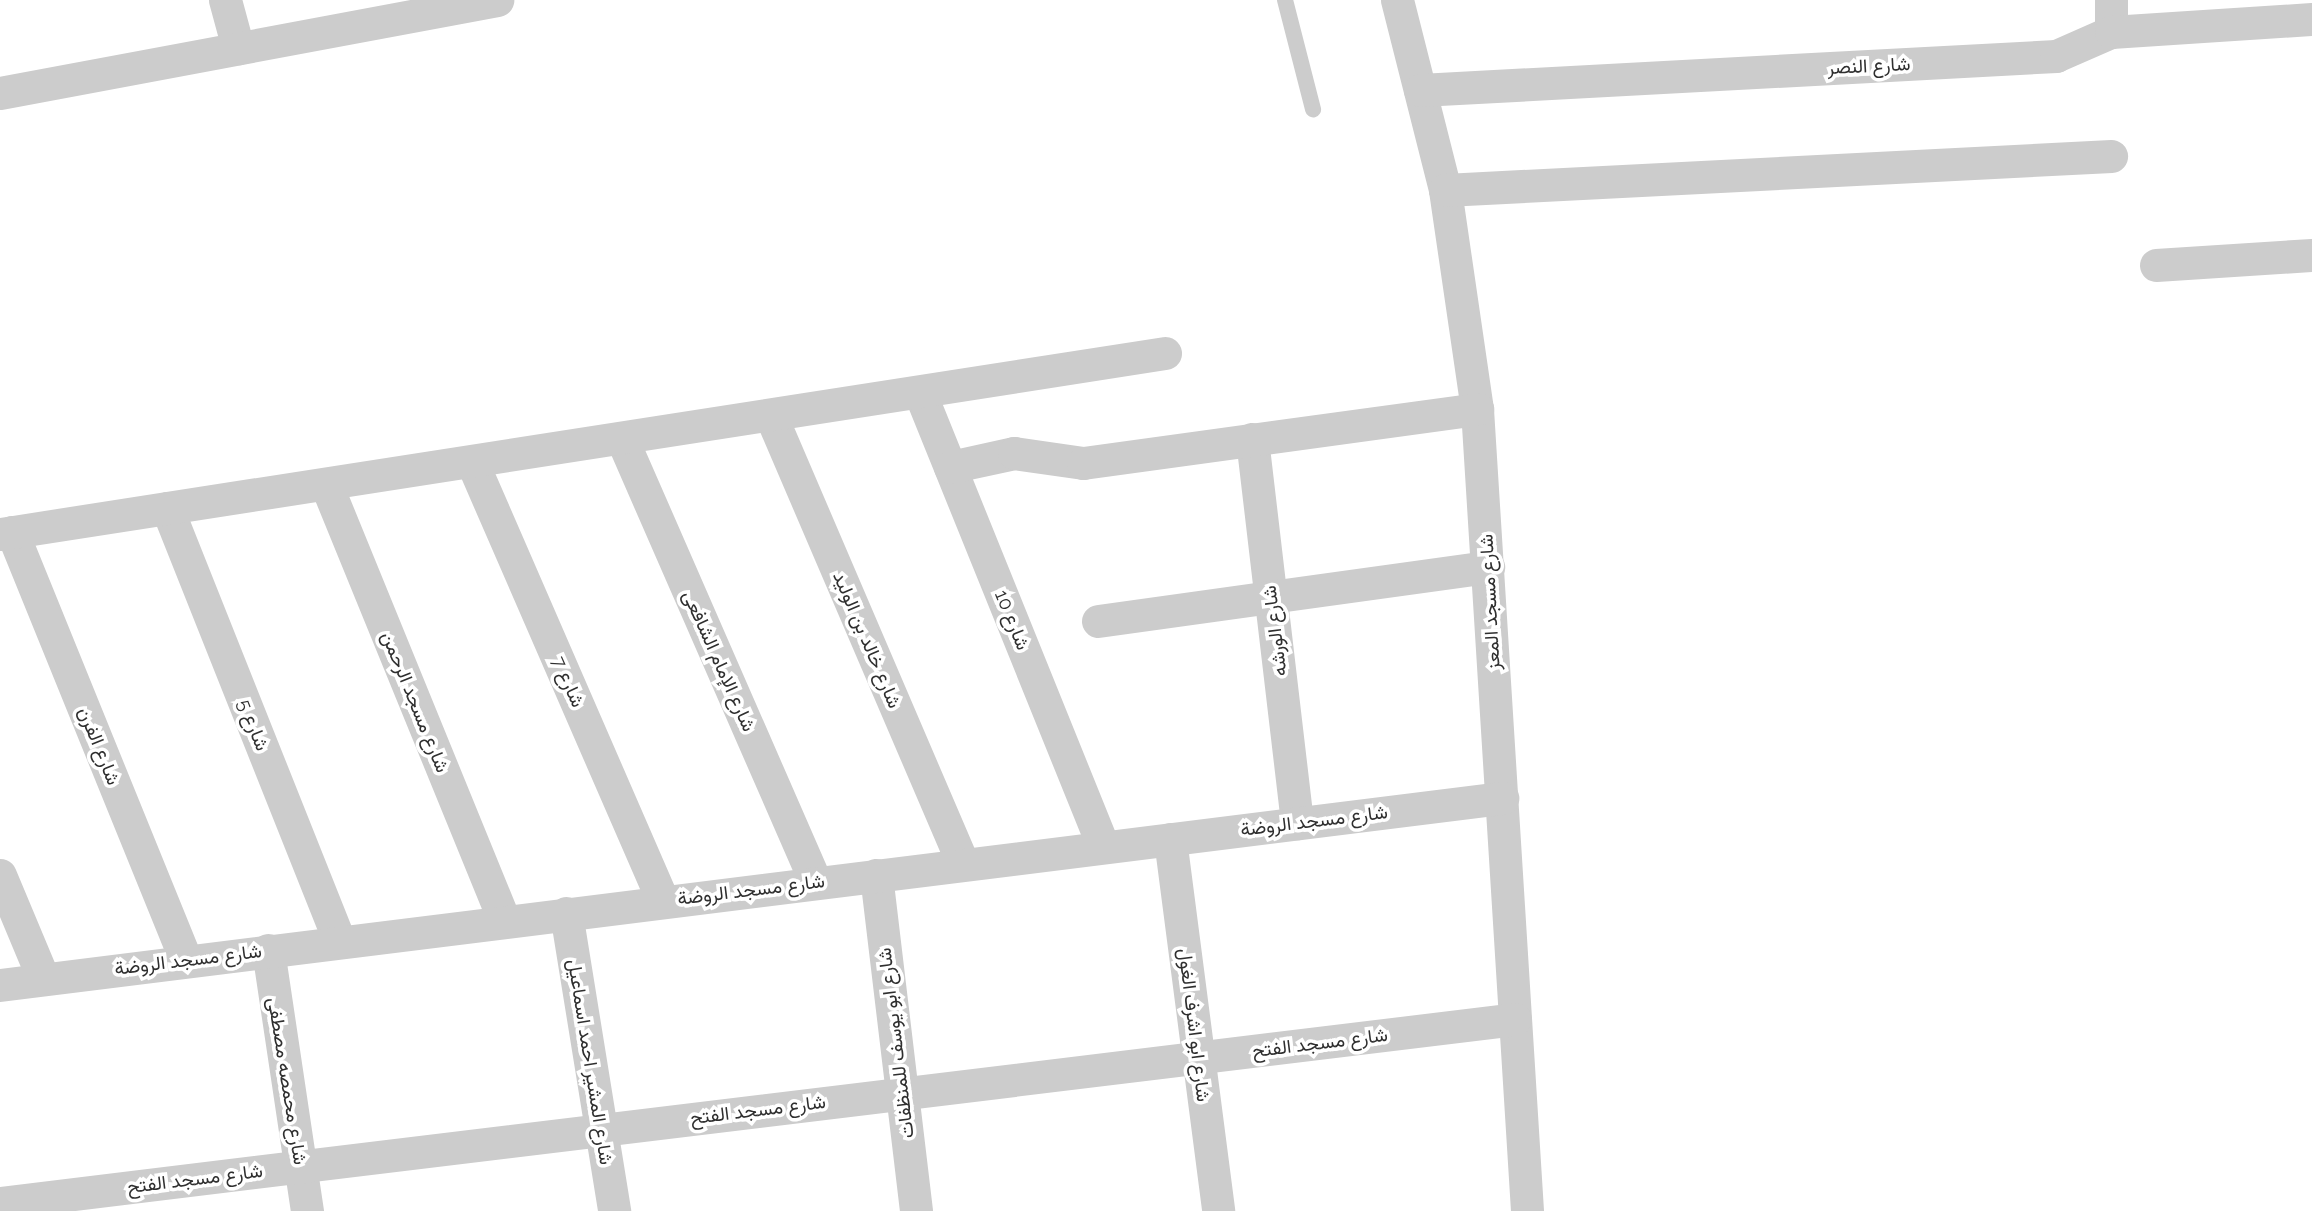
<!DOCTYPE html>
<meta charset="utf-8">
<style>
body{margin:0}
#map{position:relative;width:2312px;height:1211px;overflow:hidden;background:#fff;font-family:Raleway,Vazirmatn,sans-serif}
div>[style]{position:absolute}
.lane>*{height:16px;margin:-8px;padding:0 8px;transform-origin:8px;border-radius:8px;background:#ccc}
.street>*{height:33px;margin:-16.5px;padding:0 16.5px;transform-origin:16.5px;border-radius:16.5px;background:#ccc}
span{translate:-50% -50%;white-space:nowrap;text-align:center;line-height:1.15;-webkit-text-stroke:7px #fff;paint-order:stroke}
.street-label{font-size:19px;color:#2f2f2f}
</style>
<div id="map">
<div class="lane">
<i style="left:1285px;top:0;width:113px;rotate:75.6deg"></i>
</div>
<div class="street">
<i style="left:225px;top:0;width:50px;rotate:74.8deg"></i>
<i style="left:1397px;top:0;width:196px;rotate:75.8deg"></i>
<i style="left:1445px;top:190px;width:221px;rotate:81.7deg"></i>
<i style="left:1477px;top:409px;width:804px;rotate:86.43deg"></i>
<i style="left:2111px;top:32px;width:32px;rotate:-90deg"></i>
<i style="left:1420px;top:90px;width:637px;rotate:-3.06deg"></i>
<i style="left:2056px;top:56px;width:60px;rotate:-23.6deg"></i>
<i style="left:2111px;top:32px;width:201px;rotate:-3.7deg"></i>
<i style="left:0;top:93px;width:506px;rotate:-10.6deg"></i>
<i style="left:1445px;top:190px;width:667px;rotate:-2.92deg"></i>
<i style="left:2156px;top:265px;width:156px;rotate:-3.7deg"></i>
<i style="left:920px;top:393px;width:489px;rotate:68deg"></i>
<i style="left:771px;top:416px;width:487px;rotate:66.8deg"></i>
<i style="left:622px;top:439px;width:484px;rotate:66.4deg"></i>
<i style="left:1252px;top:439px;width:387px;rotate:83.3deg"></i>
<i style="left:472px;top:462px;width:479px;rotate:66.5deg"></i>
<i style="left:950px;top:467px;width:66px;rotate:-12.3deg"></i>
<i style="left:1014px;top:453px;width:70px;rotate:8.2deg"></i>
<i style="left:1083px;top:463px;width:398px;rotate:-7.8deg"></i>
<i style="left:326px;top:484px;width:472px;rotate:67.8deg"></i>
<i style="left:167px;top:508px;width:466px;rotate:68.3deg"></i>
<i style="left:12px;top:532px;width:462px;rotate:67.9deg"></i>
<i style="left:0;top:534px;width:1179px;rotate:-8.83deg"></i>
<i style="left:1098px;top:621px;width:394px;rotate:-7.9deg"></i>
<i style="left:1170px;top:839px;width:375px;rotate:82.6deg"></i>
<i style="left:0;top:875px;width:112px;rotate:67.3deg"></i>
<i style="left:876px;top:875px;width:338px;rotate:83.2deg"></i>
<i style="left:566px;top:913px;width:302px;rotate:80.8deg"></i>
<i style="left:268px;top:950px;width:264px;rotate:81.5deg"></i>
<i style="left:0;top:985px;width:1514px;rotate:-7.1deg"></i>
<i style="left:0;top:1203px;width:1526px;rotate:-6.92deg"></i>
</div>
<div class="street-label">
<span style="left:1869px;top:66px;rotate:-3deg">شارع النصر</span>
<span style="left:1490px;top:602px;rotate:-93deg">شارع مسجد المعز</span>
<span style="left:1012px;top:620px;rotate:68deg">شارع 10</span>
<span style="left:1275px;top:631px;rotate:-97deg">شارع الورشه</span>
<span style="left:867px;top:640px;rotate:67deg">شارع خالد بن الوليد</span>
<span style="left:719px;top:661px;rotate:66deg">شارع الإمام الشافعى</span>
<span style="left:568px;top:682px;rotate:66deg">شارع 7</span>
<span style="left:415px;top:702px;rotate:68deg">شارع مسجد الرحمن</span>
<span style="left:253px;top:725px;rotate:68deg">شارع 5</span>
<span style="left:99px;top:746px;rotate:68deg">شارع الفرن</span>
<span style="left:1314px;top:821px;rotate:-7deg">شارع مسجد الروضة</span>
<span style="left:751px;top:890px;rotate:-7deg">شارع مسجد الروضة</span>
<span style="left:188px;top:960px;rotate:-7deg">شارع مسجد الروضة</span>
<span style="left:1194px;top:1025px;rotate:83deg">شارع ابو اشرف الغول</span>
<span style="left:896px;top:1043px;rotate:-97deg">شارع ابو يوسف للمنظفات</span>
<span style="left:1320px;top:1043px;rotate:-7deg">شارع مسجد الفتح</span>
<span style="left:590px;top:1062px;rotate:81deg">شارع المشير احمد اسماعيل</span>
<span style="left:287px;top:1081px;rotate:81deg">شارع محمصه مصطفى</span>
<span style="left:758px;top:1110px;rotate:-7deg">شارع مسجد الفتح</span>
<span style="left:195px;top:1179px;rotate:-7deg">شارع مسجد الفتح</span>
</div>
</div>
